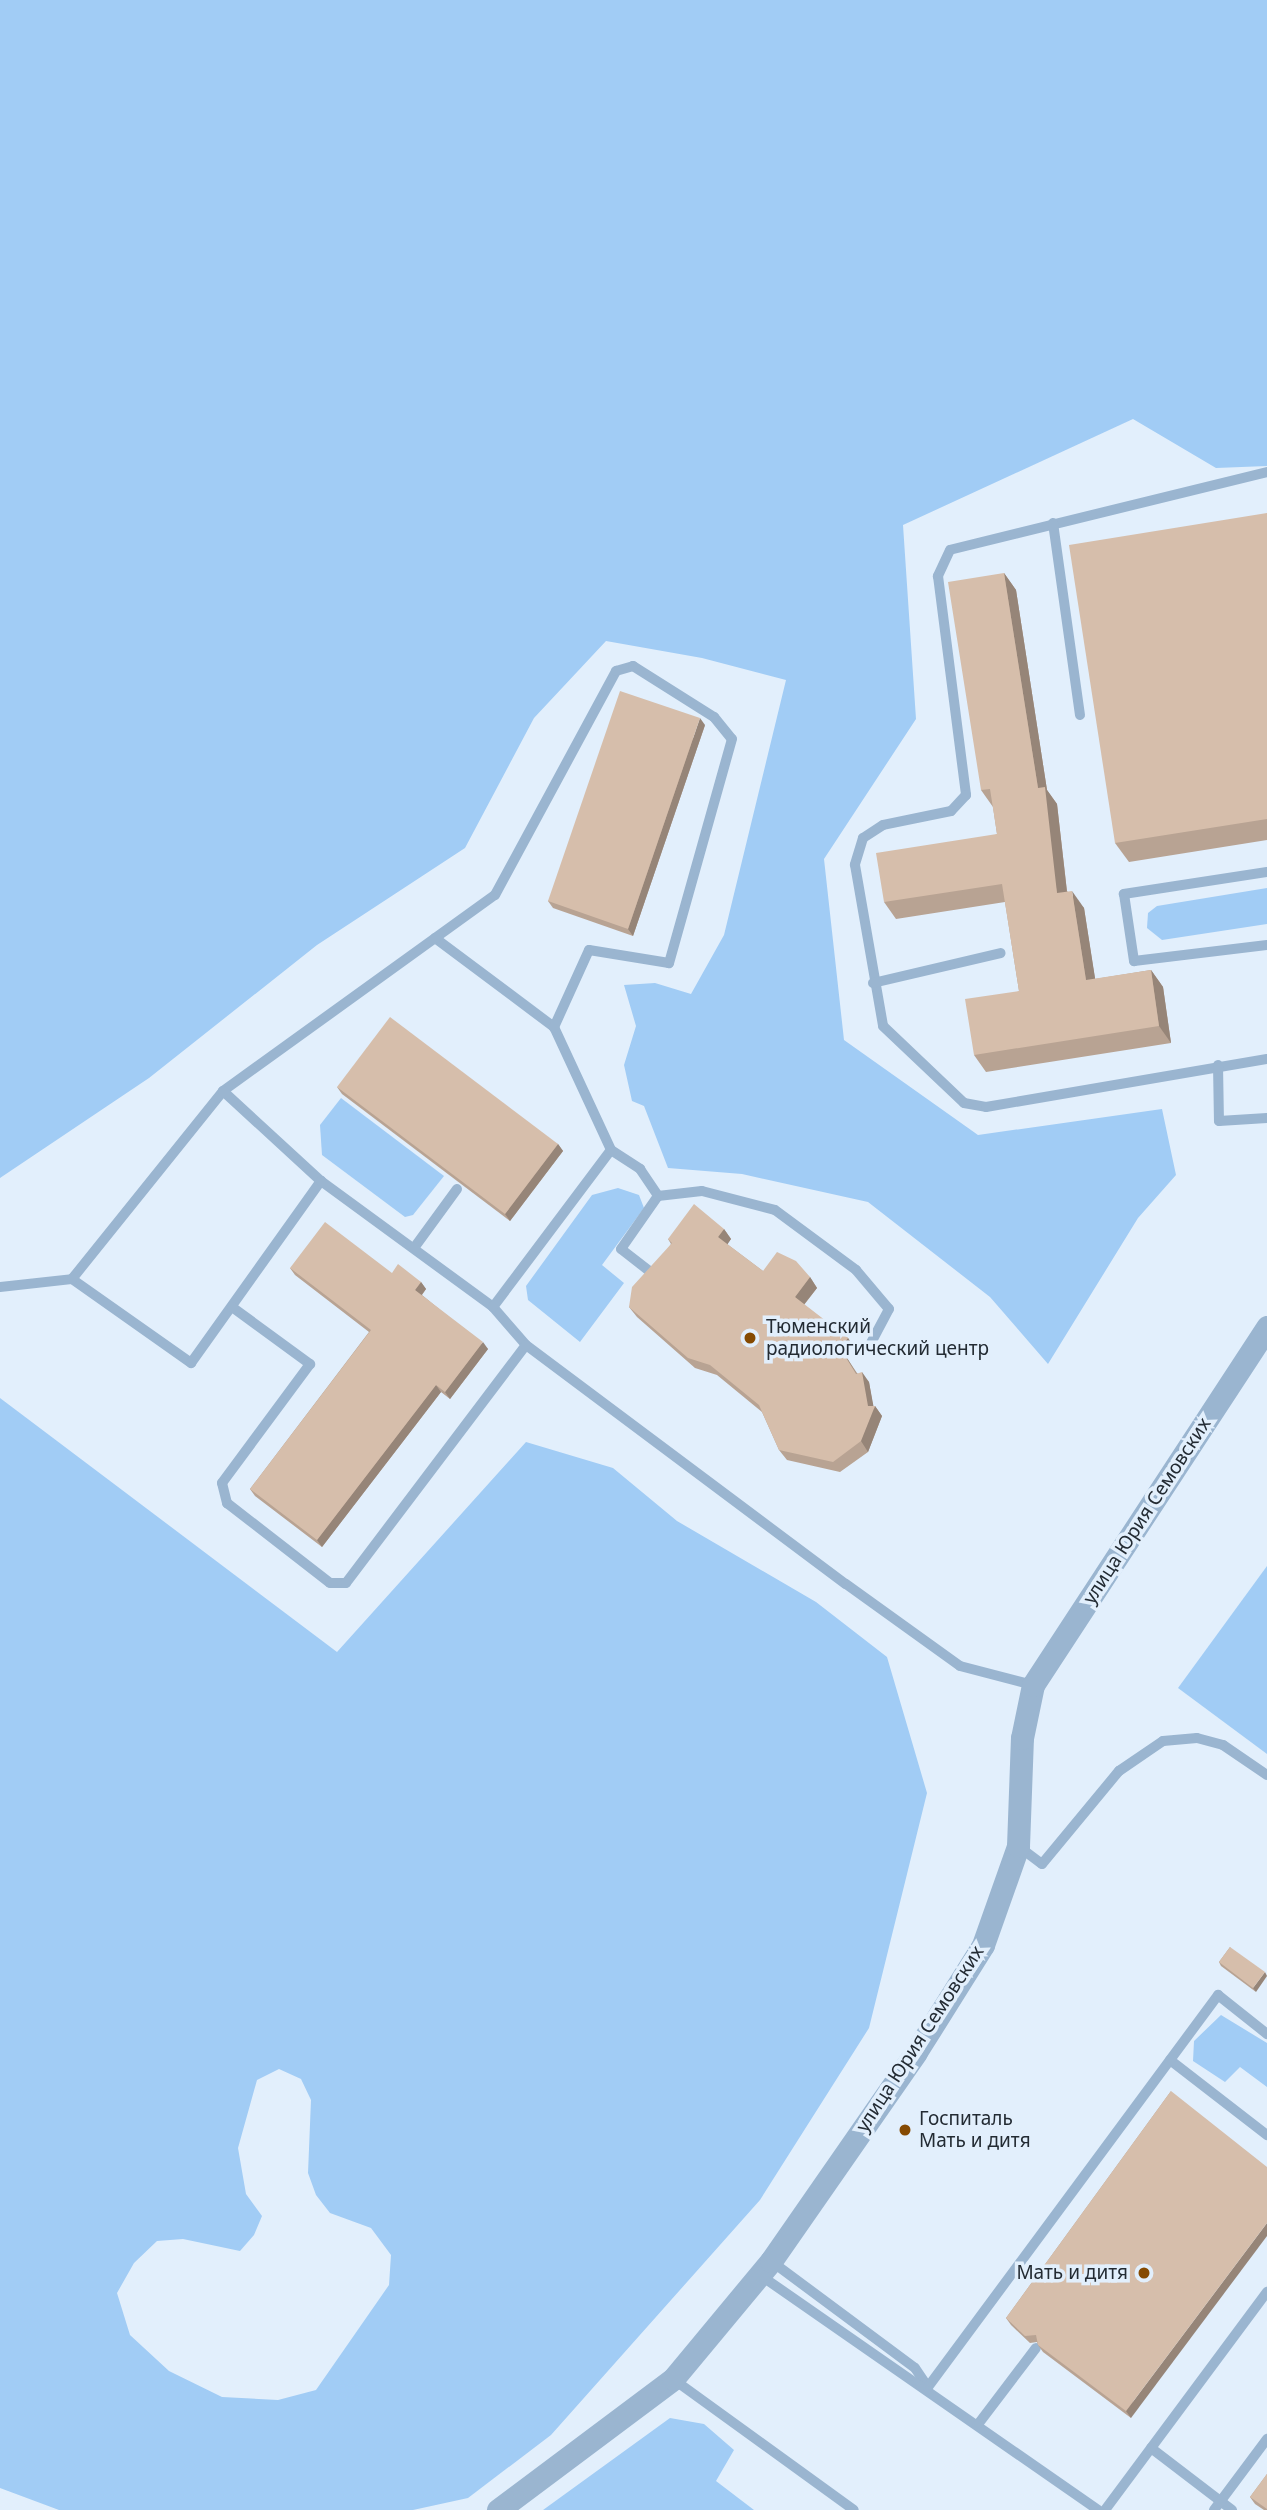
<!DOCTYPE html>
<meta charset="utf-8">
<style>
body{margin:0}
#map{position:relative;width:1267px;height:2510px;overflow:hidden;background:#e2effc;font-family:"Noto Sans",sans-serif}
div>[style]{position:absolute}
.green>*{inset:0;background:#a1ccf5}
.lane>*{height:10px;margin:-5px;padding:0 5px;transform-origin:5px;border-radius:5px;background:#9ab5d0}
.street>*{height:23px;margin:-11.5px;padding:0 11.5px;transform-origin:11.5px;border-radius:11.5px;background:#9ab5d0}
.wall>*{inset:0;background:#b8a393}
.shaded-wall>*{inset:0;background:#968578}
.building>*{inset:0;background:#d6beab}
.dots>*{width:19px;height:19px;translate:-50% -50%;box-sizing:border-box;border:4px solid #e2effc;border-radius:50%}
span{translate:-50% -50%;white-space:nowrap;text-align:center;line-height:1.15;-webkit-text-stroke:7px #e2effc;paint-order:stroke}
.poi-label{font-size:19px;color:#232b33}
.left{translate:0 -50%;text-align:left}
.right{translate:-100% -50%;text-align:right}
.street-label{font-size:19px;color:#232b33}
</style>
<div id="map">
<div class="green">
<i style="clip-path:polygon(0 0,1267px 0,1267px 466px,1216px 468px,1133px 419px,903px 525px,916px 719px,824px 859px,844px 1040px,978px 1135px,1162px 1109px,1176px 1175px,1138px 1218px,1048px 1364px,990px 1297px,868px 1202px,742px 1174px,668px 1168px,644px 1106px,632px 1101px,624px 1065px,636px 1026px,624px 985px,655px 983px,691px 994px,724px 935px,786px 680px,702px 658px,606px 641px,534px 718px,465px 848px,317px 945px,149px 1078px,0 1178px)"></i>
<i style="clip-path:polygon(1267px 888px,1267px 924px,1162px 940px,1147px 928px,1148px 913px,1157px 906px)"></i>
<i style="clip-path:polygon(341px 1098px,444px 1176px,413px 1215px,405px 1217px,322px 1155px,320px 1125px)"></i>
<i style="clip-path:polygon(618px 1188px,639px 1195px,644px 1208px,602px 1265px,624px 1283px,580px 1342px,528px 1300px,526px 1286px,592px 1195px)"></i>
<i style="clip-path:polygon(evenodd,0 1398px,337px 1652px,526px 1442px,613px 1468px,677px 1521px,816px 1602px,887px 1657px,927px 1793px,869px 2028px,760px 2200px,551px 2435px,468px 2498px,413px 2510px,59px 2510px,0 2488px,0 1398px,279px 2069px,301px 2079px,311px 2100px,308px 2173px,316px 2195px,330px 2213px,371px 2228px,391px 2255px,389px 2285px,316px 2390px,278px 2400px,222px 2397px,169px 2371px,130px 2335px,117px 2293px,134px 2263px,157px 2241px,183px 2239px,240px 2251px,254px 2235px,262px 2216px,246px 2194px,238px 2148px,257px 2080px,279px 2069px)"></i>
<i style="clip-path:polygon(1267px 1566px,1267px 1754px,1178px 1688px)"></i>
<i style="clip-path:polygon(1221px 2015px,1267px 2043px,1267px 2087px,1240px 2067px,1225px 2082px,1193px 2061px,1194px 2041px)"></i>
<i style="clip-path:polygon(670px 2418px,704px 2424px,734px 2450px,716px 2481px,754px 2510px,543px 2510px)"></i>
</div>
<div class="lane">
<i style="left:1267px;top:472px;width:326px;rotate:166.2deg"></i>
<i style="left:950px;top:550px;width:29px;rotate:115deg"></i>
<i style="left:938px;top:576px;width:221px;rotate:82.7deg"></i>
<i style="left:966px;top:795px;width:22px;rotate:133deg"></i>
<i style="left:951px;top:811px;width:69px;rotate:168.4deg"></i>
<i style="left:883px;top:825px;width:24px;rotate:147deg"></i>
<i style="left:863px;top:838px;width:28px;rotate:107deg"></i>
<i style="left:855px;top:865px;width:163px;rotate:80.1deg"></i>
<i style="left:883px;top:1026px;width:112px;rotate:43.5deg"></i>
<i style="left:964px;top:1103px;width:22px;rotate:10deg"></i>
<i style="left:986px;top:1107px;width:285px;rotate:-9.7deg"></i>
<i style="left:1053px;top:523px;width:194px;rotate:82deg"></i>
<i style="left:1267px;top:872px;width:145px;rotate:171.3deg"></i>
<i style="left:1124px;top:894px;width:68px;rotate:81.5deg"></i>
<i style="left:1134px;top:961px;width:134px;rotate:-6.9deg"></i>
<i style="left:435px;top:938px;width:149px;rotate:36.8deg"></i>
<i style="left:554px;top:1027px;width:136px;rotate:65.1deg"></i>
<i style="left:873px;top:983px;width:131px;rotate:-13.2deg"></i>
<i style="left:1218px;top:1065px;width:56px;rotate:89deg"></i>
<i style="left:1219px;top:1121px;width:48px;rotate:-3.6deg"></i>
<i style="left:223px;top:1091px;width:335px;rotate:-35.8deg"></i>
<i style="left:495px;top:895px;width:255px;rotate:-61.6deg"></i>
<i style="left:616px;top:671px;width:18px;rotate:-16deg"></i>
<i style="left:633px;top:666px;width:96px;rotate:32.2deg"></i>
<i style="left:714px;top:717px;width:28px;rotate:51deg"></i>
<i style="left:732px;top:739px;width:233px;rotate:105.7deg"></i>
<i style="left:669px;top:963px;width:81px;rotate:-170.8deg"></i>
<i style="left:589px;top:950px;width:85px;rotate:114.4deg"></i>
<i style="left:414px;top:1248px;width:73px;rotate:-53.9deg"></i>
<i style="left:648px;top:1270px;width:34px;rotate:-142deg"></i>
<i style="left:621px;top:1249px;width:65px;rotate:-55.1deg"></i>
<i style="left:72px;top:1279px;width:146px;rotate:35.2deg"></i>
<i style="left:191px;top:1363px;width:224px;rotate:-54.5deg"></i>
<i style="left:0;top:1287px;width:72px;rotate:-6.3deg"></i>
<i style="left:72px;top:1279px;width:241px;rotate:-51.2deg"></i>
<i style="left:223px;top:1091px;width:133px;rotate:42.6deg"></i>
<i style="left:321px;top:1181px;width:213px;rotate:36.2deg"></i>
<i style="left:493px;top:1307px;width:50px;rotate:49deg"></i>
<i style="left:526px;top:1345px;width:399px;rotate:36.8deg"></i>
<i style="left:846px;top:1584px;width:140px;rotate:35.7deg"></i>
<i style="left:960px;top:1666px;width:75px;rotate:14.6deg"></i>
<i style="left:232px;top:1307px;width:97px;rotate:36.2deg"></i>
<i style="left:310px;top:1364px;width:148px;rotate:126.5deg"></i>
<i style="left:222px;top:1483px;width:21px;rotate:76deg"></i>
<i style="left:227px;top:1503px;width:130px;rotate:37.8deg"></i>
<i style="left:330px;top:1583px;width:16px"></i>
<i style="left:346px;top:1583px;width:298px;rotate:-52.9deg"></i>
<i style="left:493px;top:1307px;width:196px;rotate:-53.1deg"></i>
<i style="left:611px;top:1150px;width:35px;rotate:33deg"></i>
<i style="left:640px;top:1169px;width:32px;rotate:56deg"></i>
<i style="left:658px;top:1196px;width:44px;rotate:-6.5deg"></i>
<i style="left:702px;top:1191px;width:75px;rotate:14.6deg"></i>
<i style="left:775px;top:1210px;width:101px;rotate:36.5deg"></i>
<i style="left:856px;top:1270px;width:51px;rotate:49.8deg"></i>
<i style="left:889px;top:1309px;width:40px;rotate:118deg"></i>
<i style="left:1018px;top:1846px;width:30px;rotate:37deg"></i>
<i style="left:1042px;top:1864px;width:121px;rotate:-50.4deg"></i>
<i style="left:1119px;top:1771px;width:53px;rotate:-34.3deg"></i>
<i style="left:1163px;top:1741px;width:34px;rotate:-5deg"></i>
<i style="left:1197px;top:1738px;width:27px;rotate:15deg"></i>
<i style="left:1223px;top:1745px;width:53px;rotate:34.3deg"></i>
<i style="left:1170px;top:2060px;width:123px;rotate:37.7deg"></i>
<i style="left:771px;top:2261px;width:179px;rotate:36.6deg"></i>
<i style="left:915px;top:2368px;width:23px;rotate:56deg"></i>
<i style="left:760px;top:2275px;width:412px;rotate:34.8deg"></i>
<i style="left:673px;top:2379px;width:223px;rotate:35.9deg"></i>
<i style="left:928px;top:2387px;width:488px;rotate:-53.5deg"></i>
<i style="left:1218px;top:1995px;width:63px;rotate:38.5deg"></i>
<i style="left:979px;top:2423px;width:94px;rotate:-52.8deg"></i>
<i style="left:1151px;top:2448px;width:102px;rotate:37.4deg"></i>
<i style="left:1105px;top:2510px;width:272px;rotate:-53.4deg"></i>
<i style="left:1214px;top:2510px;width:89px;rotate:-53.3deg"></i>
</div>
<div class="street">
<i style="left:498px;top:2510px;width:219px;rotate:-36.8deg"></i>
<i style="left:673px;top:2379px;width:153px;rotate:-50.3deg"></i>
<i style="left:771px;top:2261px;width:254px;rotate:-55.2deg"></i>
<i style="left:916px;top:2052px;width:126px;rotate:-57.9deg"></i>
<i style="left:983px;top:1945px;width:105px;rotate:-70.5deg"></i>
<i style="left:1018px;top:1846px;width:108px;rotate:-87.9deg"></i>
<i style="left:1022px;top:1738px;width:54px;rotate:-78.3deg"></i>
<i style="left:1033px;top:1685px;width:428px;rotate:-56.8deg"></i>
</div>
<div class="wall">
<i style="clip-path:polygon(1267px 513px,1267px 840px,1129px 862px,1115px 843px)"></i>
<i style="clip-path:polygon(1004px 573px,1016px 590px,1047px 790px,1057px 804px,1067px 891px,1084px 908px,1095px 979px,1151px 970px,1163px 987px,1171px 1043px,986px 1072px,974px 1055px,1019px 991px,1005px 902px,896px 919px,884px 902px,997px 834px,993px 807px,981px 790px)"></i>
<i style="clip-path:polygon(705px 725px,633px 936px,553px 908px,548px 901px)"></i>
<i style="clip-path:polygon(337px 1087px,558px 1144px,563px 1151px,510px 1221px,342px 1094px)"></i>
<i style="clip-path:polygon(724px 1229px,731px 1239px,727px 1244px,763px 1271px,810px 1277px,817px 1288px,804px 1305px,848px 1338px,855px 1349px,847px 1358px,857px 1373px,869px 1382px,873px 1406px,875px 1406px,882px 1416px,868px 1452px,840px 1472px,787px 1460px,779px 1450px,762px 1412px,717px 1375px,695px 1368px,637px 1317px,629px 1307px,671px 1244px,668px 1239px)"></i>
<i style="clip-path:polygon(290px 1268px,392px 1273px,421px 1282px,426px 1289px,422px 1295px,488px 1349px,450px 1399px,441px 1392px,322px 1547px,255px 1496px,250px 1489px,369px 1332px,295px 1275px)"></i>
<i style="clip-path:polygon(1230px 1947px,1256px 1992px,1221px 1966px,1219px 1962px)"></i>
<i style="clip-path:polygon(1171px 2091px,1131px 2418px,1043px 2352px,1038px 2345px,1037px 2342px,1030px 2343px,1011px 2325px,1006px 2318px)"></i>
<i style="clip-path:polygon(1267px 2474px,1267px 2510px,1264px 2510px,1255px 2504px,1250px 2497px)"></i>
</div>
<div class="shaded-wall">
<i style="clip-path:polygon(1004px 573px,1016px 590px,1047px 790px,1057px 804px,1069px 910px,1057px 893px,1038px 788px)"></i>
<i style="clip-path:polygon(700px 718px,705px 725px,633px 936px,628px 929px)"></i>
<i style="clip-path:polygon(1072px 891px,1084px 908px,1098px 997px,1086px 980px)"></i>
<i style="clip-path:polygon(1151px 970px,1163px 987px,1171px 1043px,1159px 1026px)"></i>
<i style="clip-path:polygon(558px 1144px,563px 1151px,510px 1221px,505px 1214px)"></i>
<i style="clip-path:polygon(724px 1229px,731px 1239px,725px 1248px,718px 1237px)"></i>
<i style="clip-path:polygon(810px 1277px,817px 1288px,802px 1307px,795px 1297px)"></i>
<i style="clip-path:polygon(421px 1282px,426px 1289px,420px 1297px,415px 1290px)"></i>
<i style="clip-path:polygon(848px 1338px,855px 1349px,847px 1358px,863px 1384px,840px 1348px)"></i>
<i style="clip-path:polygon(483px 1342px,488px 1349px,450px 1399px,445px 1392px)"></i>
<i style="clip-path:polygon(862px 1372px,869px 1382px,874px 1409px,875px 1406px,882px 1416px,868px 1452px,861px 1441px)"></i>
<i style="clip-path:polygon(436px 1385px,441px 1392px,322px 1547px,317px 1540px)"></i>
<i style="clip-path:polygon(1265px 1972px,1267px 1976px,1256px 1992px,1253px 1988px)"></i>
<i style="clip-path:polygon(1267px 2223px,1267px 2236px,1131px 2418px,1126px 2411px)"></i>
</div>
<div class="building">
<i style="clip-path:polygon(1267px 513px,1267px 819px,1115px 843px,1069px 545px)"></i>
<i style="clip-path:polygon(1004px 573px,1038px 788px,1045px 787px,1057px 893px,1072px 891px,1086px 980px,1151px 970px,1159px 1026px,974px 1055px,965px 999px,1019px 991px,1002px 884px,884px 902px,876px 853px,997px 834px,990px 789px,981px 790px,948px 582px)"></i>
<i style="clip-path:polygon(620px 691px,700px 718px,628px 929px,548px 901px)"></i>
<i style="clip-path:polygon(390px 1017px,558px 1144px,505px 1214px,337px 1087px)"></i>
<i style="clip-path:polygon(694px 1204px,724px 1229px,718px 1237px,763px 1271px,777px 1252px,796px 1261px,810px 1277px,795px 1297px,848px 1338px,840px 1348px,856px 1374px,862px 1372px,868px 1406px,875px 1406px,861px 1441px,833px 1462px,779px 1450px,759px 1405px,710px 1365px,688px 1358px,629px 1307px,632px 1287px,672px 1243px,668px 1239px)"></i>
<i style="clip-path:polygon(325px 1222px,392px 1273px,398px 1264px,421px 1282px,415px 1290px,483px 1342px,445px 1392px,436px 1385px,317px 1540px,250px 1489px,371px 1330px,290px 1268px)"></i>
<i style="clip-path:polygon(1230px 1947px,1265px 1972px,1253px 1988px,1219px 1962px)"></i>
<i style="clip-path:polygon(1171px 2091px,1267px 2167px,1267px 2223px,1126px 2411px,1038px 2345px,1036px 2335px,1025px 2336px,1006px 2318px)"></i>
<i style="clip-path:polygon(1267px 2474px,1267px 2509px,1250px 2497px)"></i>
</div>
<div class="dots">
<i style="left:750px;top:1338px;background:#854a02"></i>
<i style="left:905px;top:2130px;background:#854a02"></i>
<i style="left:1144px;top:2273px;background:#854a02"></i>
</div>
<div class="poi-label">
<span class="left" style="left:766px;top:1338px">Тюменский<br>радиологический центр</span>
<span class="left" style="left:919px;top:2130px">Госпиталь<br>Мать и дитя</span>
<span class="right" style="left:1128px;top:2273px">Мать и дитя</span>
</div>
<div class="street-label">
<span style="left:1147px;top:1511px;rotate:-57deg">улица Юрия Семовских</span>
<span style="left:920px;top:2039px;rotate:-57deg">улица Юрия Семовских</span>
</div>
</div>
